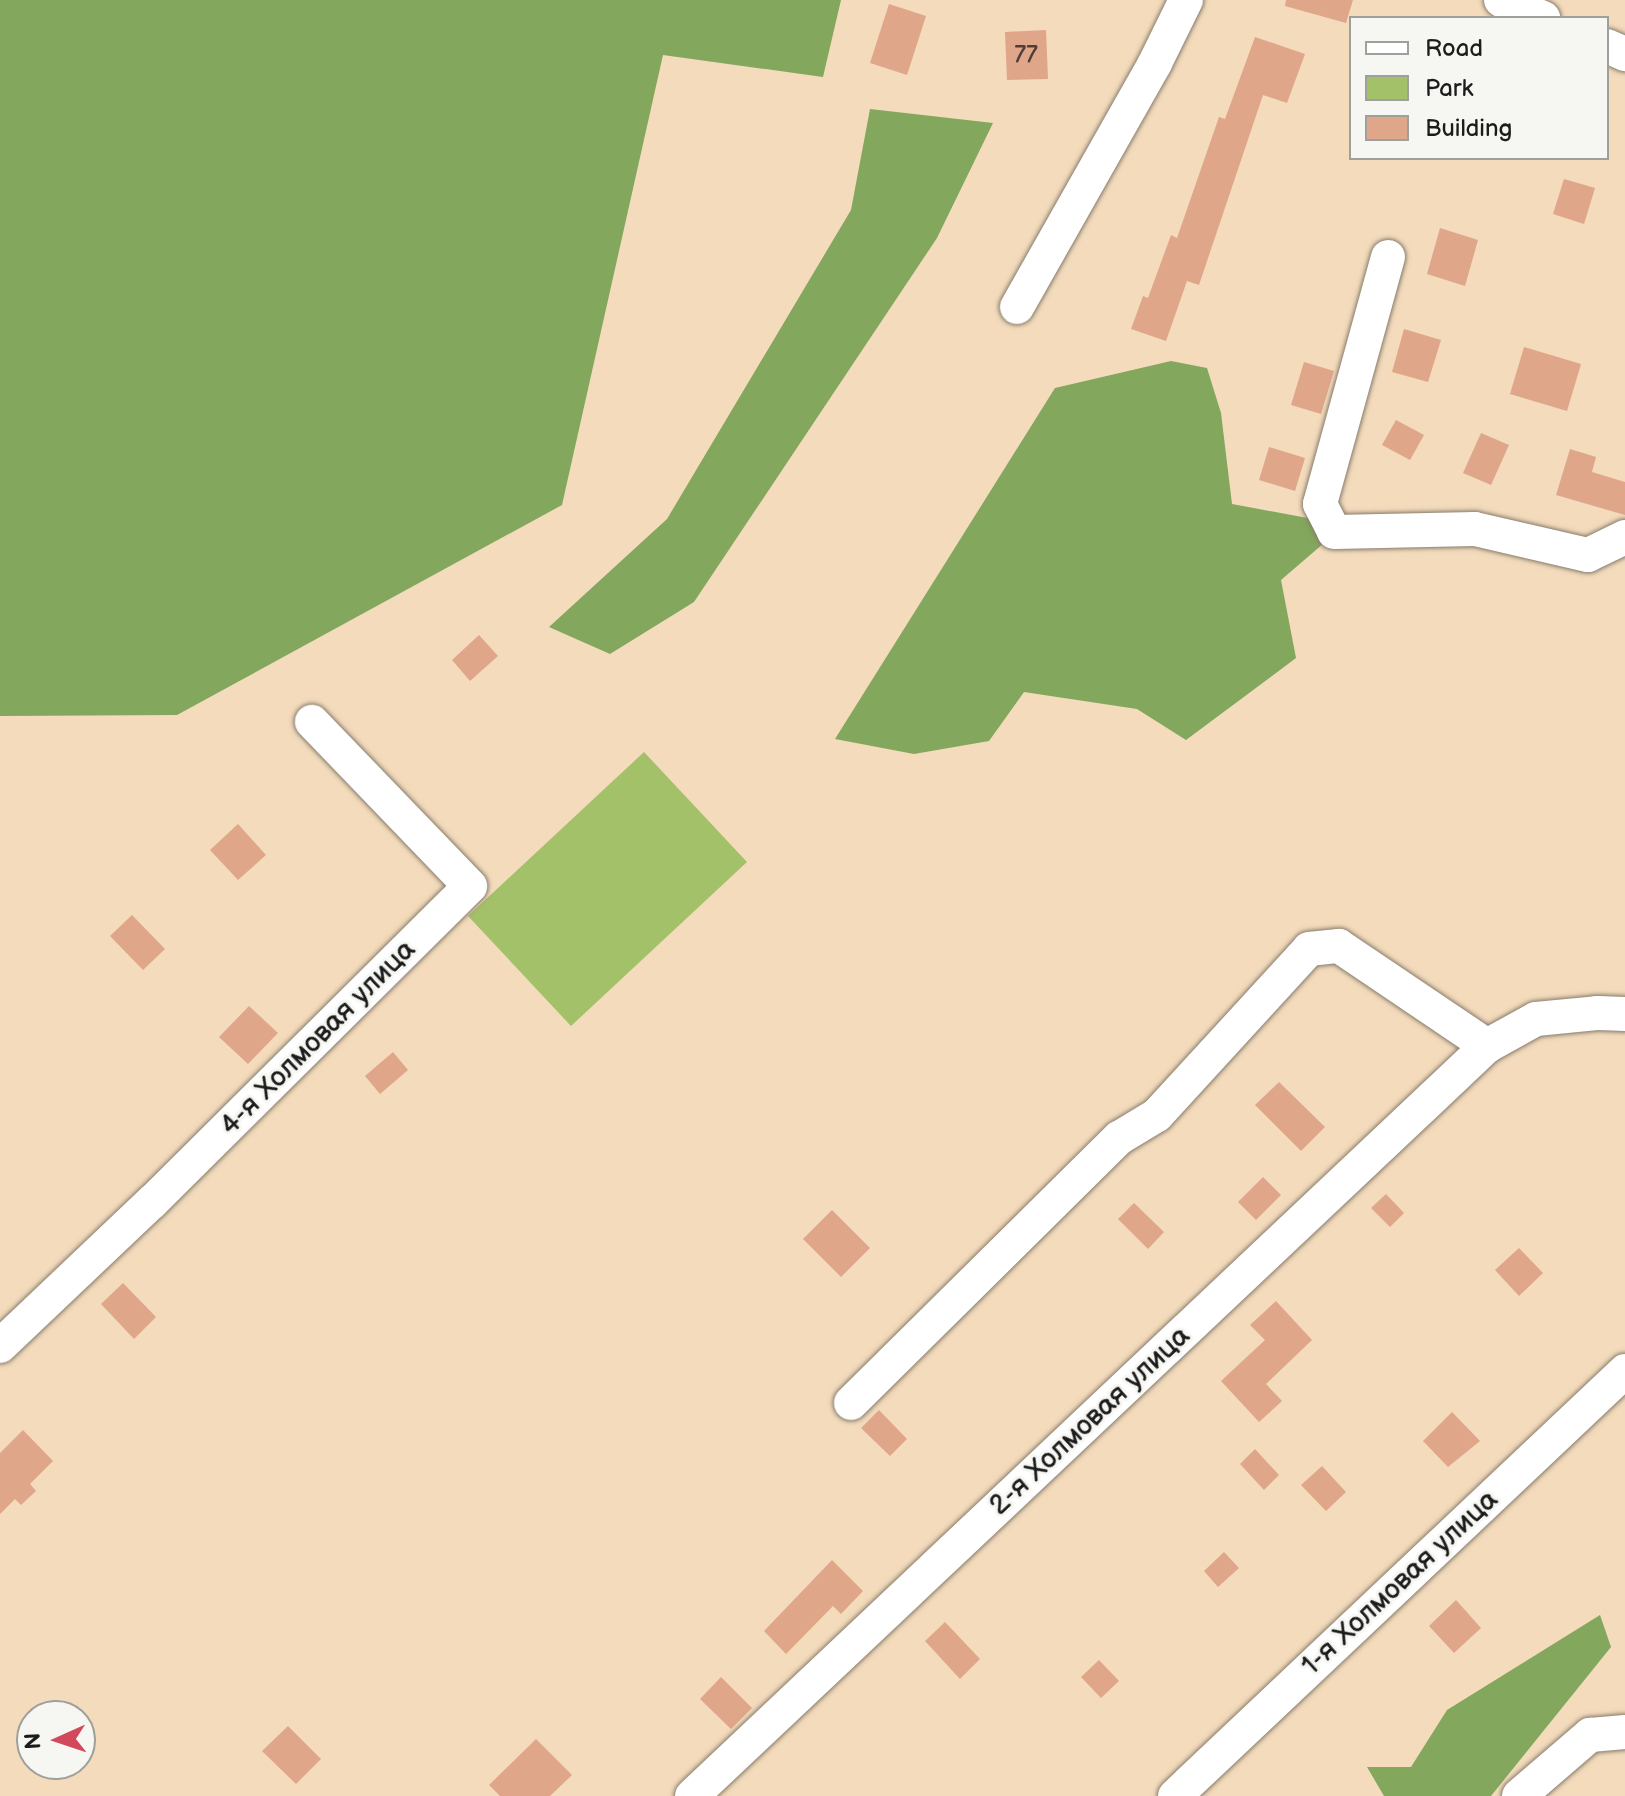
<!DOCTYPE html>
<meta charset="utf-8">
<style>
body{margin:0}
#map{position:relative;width:1625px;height:1796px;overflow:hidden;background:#f3dbbc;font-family:"Balsamiq Sans",sans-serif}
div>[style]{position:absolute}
.green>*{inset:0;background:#a3c169}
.forest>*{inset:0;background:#82a75d}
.building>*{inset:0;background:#dfa689}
.roads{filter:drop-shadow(0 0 2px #887c6c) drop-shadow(0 0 2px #887c6c)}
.minor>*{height:34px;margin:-17px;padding:0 17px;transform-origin:17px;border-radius:17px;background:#fff}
span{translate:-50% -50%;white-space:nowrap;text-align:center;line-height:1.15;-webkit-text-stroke:6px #f6f6f2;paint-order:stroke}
.number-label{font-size:24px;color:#4d3e37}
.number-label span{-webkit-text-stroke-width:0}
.street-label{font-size:28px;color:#1c1c1c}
.legend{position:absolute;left:1349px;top:16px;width:260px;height:144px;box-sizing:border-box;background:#f6f6f2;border:2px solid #9f9f9c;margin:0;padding:10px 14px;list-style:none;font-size:24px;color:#1c1c1c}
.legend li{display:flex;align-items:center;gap:16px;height:40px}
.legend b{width:40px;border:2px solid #9f9f9c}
.north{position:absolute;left:16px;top:1700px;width:80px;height:80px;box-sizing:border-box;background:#f6f6f2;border:2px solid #9f9f9c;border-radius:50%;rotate:267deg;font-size:22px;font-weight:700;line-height:32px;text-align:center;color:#1c1c1c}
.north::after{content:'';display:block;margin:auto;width:28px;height:36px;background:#d1495b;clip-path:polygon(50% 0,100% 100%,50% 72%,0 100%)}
</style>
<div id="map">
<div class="green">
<i style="clip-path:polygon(644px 752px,747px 862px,571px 1026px,468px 916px)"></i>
</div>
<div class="forest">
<i style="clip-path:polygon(0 0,841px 0,823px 77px,663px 55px,562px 505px,177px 715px,0 716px)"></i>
<i style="clip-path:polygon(870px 109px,993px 123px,937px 238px,694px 602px,610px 654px,549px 627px,667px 519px,851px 210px)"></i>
<i style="clip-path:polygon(1171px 361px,1207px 368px,1221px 413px,1232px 504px,1345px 525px,1281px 580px,1296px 658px,1186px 740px,1137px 709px,1024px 692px,989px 741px,914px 754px,835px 739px,1055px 388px)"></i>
<i style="clip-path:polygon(1600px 1615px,1611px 1647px,1491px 1796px,1384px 1796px,1367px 1767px,1411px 1767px,1447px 1710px)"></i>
</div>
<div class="building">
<i style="clip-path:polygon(1286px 0,1353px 0,1346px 23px,1285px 6px)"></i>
<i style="clip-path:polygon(889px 4px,926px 16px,907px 75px,870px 63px)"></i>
<i style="clip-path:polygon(1046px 30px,1048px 79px,1007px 80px,1005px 32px)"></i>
<i style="clip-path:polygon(1255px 37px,1305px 54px,1287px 103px,1263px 95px,1199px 285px,1187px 281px,1166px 341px,1131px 329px,1143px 296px,1148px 298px,1171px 235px,1177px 238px,1219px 117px,1225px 119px)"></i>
<i style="clip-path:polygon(1564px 179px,1595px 188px,1584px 224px,1553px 214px)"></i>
<i style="clip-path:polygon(1440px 228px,1478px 240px,1465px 286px,1427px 274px)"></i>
<i style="clip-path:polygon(1404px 329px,1441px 340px,1428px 382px,1392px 372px)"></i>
<i style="clip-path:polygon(1524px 347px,1581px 364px,1567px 411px,1510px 394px)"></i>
<i style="clip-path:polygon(1304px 362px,1334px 371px,1321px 414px,1291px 405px)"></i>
<i style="clip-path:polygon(1396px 420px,1424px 435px,1410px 460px,1382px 445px)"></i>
<i style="clip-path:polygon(1481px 433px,1509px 445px,1491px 485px,1463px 473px)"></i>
<i style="clip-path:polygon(1269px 447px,1305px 458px,1295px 491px,1259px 480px)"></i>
<i style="clip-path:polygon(1570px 449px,1596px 457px,1592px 472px,1625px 482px,1625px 515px,1556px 495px)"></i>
<i style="clip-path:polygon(479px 635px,498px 656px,470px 681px,452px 660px)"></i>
<i style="clip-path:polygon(238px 824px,266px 855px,238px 880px,210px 850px)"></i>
<i style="clip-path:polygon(132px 915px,165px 949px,143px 970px,110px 936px)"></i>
<i style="clip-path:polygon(249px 1006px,278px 1033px,248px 1064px,219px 1037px)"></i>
<i style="clip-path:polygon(393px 1052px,408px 1070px,380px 1094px,365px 1076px)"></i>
<i style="clip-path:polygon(1279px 1082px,1325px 1127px,1301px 1151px,1255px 1105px)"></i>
<i style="clip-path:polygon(1263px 1177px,1281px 1195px,1256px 1220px,1238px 1202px)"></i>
<i style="clip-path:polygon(1386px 1194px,1404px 1213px,1390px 1227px,1371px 1208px)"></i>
<i style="clip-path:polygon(1134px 1203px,1164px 1232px,1148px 1249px,1118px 1219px)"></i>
<i style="clip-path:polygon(832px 1210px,870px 1248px,841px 1277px,803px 1239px)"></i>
<i style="clip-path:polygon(1519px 1248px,1543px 1273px,1519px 1296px,1495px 1270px)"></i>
<i style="clip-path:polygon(123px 1283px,156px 1317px,134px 1339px,101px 1304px)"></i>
<i style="clip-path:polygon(1276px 1301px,1312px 1340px,1266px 1384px,1282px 1401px,1259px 1422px,1221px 1381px,1265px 1340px,1250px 1325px)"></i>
<i style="clip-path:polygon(879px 1410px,907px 1439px,890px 1456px,861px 1428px)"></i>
<i style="clip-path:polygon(1452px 1412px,1480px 1441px,1448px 1467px,1423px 1441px)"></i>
<i style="clip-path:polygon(23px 1430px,53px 1461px,30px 1484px,36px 1491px,21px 1505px,15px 1499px,0 1514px,0 1453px)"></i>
<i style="clip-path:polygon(1255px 1449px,1279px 1475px,1264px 1490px,1240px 1464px)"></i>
<i style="clip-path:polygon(1322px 1466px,1346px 1492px,1326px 1511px,1301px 1485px)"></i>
<i style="clip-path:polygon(1224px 1552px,1239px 1568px,1218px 1587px,1204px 1571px)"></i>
<i style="clip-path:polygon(832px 1560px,863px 1591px,841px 1614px,833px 1606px,786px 1654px,764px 1631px)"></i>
<i style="clip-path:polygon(1456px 1600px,1481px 1628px,1454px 1653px,1429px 1626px)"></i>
<i style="clip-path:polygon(945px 1622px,980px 1659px,960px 1679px,925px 1641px)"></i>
<i style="clip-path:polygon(1099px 1660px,1119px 1681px,1101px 1698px,1081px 1677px)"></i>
<i style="clip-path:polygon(721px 1677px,752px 1708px,731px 1729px,700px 1699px)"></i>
<i style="clip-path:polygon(288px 1726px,321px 1759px,296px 1784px,262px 1751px)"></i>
<i style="clip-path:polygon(536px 1739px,572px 1775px,550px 1796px,500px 1796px,489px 1785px)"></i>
</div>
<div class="roads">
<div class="minor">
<i style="left:1501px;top:0;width:46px;rotate:23.2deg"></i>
<i style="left:1607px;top:46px;width:20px;rotate:24deg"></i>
<i style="left:1388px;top:257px;width:256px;rotate:105.4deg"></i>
<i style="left:1320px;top:504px;width:31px;rotate:63deg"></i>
<i style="left:1334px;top:532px;width:141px;rotate:-1.2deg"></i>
<i style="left:1475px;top:529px;width:116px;rotate:13deg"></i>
<i style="left:1588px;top:555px;width:41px;rotate:-25.9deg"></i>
<i style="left:1017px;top:307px;width:280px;rotate:-60.5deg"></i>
<i style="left:1155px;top:63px;width:70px;rotate:-63.8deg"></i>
<i style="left:0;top:1346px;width:209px;rotate:-43.5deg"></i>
<i style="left:152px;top:1202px;width:448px;rotate:-44.8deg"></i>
<i style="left:470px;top:886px;width:228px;rotate:-133.9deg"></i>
<i style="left:851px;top:1403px;width:377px;rotate:-44.7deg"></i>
<i style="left:1119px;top:1138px;width:44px;rotate:-31.2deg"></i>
<i style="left:1157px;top:1115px;width:225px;rotate:-47.5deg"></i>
<i style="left:1309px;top:949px;width:30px;rotate:-6deg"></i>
<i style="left:1339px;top:946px;width:179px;rotate:34deg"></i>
<i style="left:1487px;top:1046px;width:56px;rotate:-28.9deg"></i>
<i style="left:1536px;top:1019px;width:61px;rotate:-5.6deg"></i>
<i style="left:1597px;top:1013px;width:28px;rotate:2deg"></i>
<i style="left:692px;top:1796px;width:1093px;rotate:-43.33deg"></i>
<i style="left:1175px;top:1796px;width:619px;rotate:-43.36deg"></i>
<i style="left:1519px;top:1796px;width:94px;rotate:-40.7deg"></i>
<i style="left:1590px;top:1735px;width:35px;rotate:-5deg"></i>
</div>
</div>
<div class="number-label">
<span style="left:1026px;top:55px">77</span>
</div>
<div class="street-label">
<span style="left:318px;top:1038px;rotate:-45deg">4-я Холмовая улица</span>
<span style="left:1090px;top:1421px;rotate:-43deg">2-я Холмовая улица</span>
<span style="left:1400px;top:1583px;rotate:-43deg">1-я Холмовая улица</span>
</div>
<ul class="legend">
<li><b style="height:10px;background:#fff"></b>Road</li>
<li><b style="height:22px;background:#a3c169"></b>Park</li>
<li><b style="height:22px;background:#dfa689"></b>Building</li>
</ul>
<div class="north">N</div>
</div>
